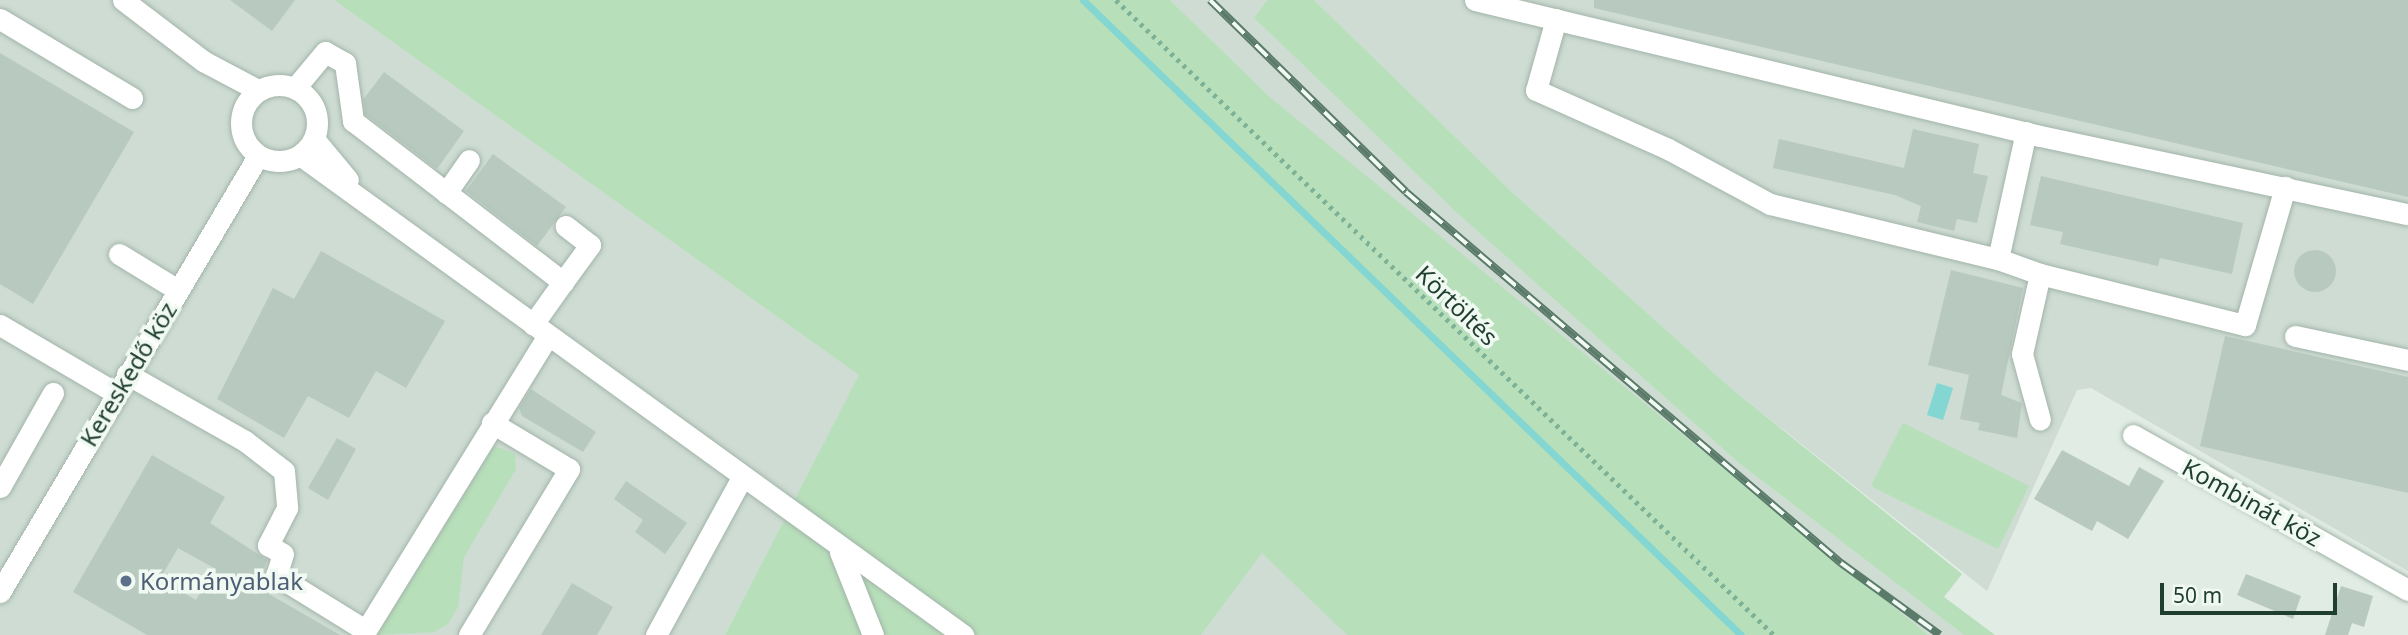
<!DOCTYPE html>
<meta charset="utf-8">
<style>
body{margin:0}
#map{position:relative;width:2408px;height:635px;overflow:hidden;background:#e0ece4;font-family:"Noto Sans",sans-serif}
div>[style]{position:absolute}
.built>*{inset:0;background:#cedcd3}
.green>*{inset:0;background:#b7dfb9}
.water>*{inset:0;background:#83d6d1}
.stream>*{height:7px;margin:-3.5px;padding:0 3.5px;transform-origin:3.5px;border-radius:3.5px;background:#83d6d1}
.building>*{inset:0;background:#b8cabf}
.round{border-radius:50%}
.path>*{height:4.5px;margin-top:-2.25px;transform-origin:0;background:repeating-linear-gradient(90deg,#7eb297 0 3.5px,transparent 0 8.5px)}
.roads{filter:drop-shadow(0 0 2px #a2b4aa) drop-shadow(0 0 2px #a2b4aa)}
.minor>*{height:21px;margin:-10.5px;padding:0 10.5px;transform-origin:10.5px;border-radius:10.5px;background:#fff}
.minor>.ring{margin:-10.5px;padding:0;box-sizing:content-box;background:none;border:21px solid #fff;border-radius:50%}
.rail>*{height:8px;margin-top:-4px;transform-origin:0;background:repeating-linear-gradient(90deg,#f1f9f3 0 16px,#5a7a6a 0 32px);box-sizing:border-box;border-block:2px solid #5a7a6a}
.dots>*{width:19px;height:19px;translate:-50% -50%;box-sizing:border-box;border:4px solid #f1f9f3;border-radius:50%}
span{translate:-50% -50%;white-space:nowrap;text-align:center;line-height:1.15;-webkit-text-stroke:7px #f1f9f3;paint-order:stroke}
.street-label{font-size:24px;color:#1f3e2f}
.service-label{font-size:24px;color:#4e5e75}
.left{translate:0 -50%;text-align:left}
.scale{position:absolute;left:2160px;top:583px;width:177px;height:32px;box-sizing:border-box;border:4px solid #1f3e2f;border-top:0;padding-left:9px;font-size:21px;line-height:24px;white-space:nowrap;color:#1f3e2f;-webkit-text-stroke:5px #f1f9f3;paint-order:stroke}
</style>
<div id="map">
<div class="built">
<i style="clip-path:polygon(0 0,334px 0,860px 375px,725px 635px,0 635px)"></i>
<i style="clip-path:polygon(1170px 0,1267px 0,1254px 18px,1457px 213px,1740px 464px,1964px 635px,1928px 635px,1890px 608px,1271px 98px)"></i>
<i style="clip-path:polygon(1314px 0,2408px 0,2408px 571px,2091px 388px,2077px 390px,1987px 591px,1733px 390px,1513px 193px)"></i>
<i style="clip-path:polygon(1262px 552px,1347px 635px,1201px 635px)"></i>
</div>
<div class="green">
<i style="clip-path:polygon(334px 0,1170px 0,1271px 98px,1928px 635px,1347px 635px,1262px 553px,1201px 635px,725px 635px,859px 375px)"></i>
<i style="clip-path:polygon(1267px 0,1314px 0,1513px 193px,1733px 390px,1962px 574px,1944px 597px,1995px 635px,1964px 635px,1740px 464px,1457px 213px,1254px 18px)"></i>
<i style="clip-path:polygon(1903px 423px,2029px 486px,1998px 549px,1871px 486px)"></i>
<i style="clip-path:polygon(494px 446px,515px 454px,516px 469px,464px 557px,458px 607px,448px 624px,434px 632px,377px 635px)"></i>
</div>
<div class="water">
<i style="clip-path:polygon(1937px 383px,1953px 388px,1943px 420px,1927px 415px)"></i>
</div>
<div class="stream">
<i style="left:1083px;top:0;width:914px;rotate:43.98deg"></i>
</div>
<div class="building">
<i style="clip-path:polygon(230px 0,295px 0,272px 31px)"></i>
<i style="clip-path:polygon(1594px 0,2408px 0,2408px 197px,1594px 8px)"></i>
<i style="clip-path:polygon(0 53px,134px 132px,33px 304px,0 284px)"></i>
<i style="clip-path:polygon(384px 72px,464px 131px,437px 169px,365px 114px,363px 100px)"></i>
<i style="clip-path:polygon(1913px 129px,1979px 144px,1973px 173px,1988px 176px,1977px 223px,1957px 219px,1954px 231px,1917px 222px,1921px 206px,1895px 195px,1773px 168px,1779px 139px,1904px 168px)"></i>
<i style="clip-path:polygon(493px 154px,566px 207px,537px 246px,466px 191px)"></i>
<i style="clip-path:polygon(2041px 176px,2243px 223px,2232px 274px,2160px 258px,2158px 266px,2060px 244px,2063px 232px,2030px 225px)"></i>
<i class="round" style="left:2294px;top:250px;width:42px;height:42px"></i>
<i style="clip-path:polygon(321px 251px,445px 321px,406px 388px,376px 371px,349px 418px,308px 396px,284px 438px,217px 399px,273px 288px,294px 299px)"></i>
<i style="clip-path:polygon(1951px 270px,2023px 288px,2001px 395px,2022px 403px,2017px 438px,1978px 430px,1980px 423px,1960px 419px,1969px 375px,1928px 365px)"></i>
<i style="clip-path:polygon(2225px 336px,2408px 377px,2408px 493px,2200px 446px)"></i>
<i style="clip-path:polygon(531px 389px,596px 432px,583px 452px,522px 416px,519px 408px)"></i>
<i style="clip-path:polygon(337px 438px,356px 449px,328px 500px,308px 488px)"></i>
<i style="clip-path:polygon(2062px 450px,2129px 486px,2139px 467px,2164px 481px,2128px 539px,2097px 521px,2092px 531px,2034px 499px)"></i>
<i style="clip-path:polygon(evenodd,152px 455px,225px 497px,210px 523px,267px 560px,257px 587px,340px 635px,147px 635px,73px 592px,152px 455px,178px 548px,214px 568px,196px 600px,160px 579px,178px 548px)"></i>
<i style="clip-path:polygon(626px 481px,687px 523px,665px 554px,635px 532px,643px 520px,614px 499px)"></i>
<i style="clip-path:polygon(2246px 574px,2301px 596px,2293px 619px,2237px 595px)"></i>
<i style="clip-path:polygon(572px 583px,613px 607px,597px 635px,541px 635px)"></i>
<i style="clip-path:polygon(2341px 586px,2373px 596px,2364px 627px,2352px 623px,2348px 635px,2325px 635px)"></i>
</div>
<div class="path">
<i style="left:1116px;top:0;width:914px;rotate:43.98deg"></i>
</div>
<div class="roads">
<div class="minor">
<i style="left:123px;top:0;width:101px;rotate:37.3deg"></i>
<i style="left:203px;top:61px;width:62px;rotate:27.8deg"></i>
<i style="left:1475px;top:0;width:581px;rotate:13.53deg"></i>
<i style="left:2040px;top:136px;width:376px;rotate:12deg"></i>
<i style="left:0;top:19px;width:154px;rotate:30.9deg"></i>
<i style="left:1556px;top:19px;width:74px;rotate:105.7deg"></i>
<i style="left:1536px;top:90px;width:145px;rotate:24.1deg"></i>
<i style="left:1668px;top:149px;width:116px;rotate:28.3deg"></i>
<i style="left:1770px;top:204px;width:235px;rotate:13.6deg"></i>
<i style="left:1998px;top:259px;width:130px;rotate:-77.6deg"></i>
<i class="ring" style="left:241px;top:85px;width:55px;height:55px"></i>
<i style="left:295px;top:88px;width:47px;rotate:-50.2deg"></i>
<i style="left:325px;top:52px;width:23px;rotate:29deg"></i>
<i style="left:345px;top:63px;width:59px;rotate:82.1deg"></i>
<i style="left:353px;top:121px;width:265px;rotate:37.5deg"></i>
<i style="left:563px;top:282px;width:52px;rotate:125.5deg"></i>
<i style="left:314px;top:139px;width:53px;rotate:50.3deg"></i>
<i style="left:300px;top:155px;width:819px;rotate:35.9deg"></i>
<i style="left:446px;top:193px;width:40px;rotate:-55.1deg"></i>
<i style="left:119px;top:254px;width:69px;rotate:31.4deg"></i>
<i style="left:1998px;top:259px;width:45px;rotate:19.7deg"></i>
<i style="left:2040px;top:274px;width:82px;rotate:102.7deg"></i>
<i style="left:2022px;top:354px;width:68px;rotate:74.7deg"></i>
<i style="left:2040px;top:274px;width:211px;rotate:14deg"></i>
<i style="left:2245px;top:325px;width:144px;rotate:-73.8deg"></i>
<i style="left:563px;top:282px;width:46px;rotate:-53.9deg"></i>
<i style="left:590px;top:245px;width:31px;rotate:-142deg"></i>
<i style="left:0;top:325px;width:134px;rotate:30.4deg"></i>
<i style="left:2295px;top:336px;width:116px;rotate:12deg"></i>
<i style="left:127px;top:374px;width:136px;rotate:29.6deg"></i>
<i style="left:245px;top:441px;width:49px;rotate:37.6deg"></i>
<i style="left:284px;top:471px;width:37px;rotate:85deg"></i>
<i style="left:287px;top:508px;width:42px;rotate:117.2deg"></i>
<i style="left:268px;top:545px;width:17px;rotate:31deg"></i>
<i style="left:283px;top:554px;width:22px;rotate:108deg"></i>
<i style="left:276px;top:575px;width:105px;rotate:31.7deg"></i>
<i style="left:2133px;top:435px;width:316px;rotate:29.4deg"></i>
<i style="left:0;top:487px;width:108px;rotate:-60.6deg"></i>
<i style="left:840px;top:552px;width:89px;rotate:68.3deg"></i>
<i style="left:0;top:592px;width:507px;rotate:-59.39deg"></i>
<i style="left:363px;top:635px;width:352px;rotate:-58.3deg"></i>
<i style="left:469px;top:635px;width:194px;rotate:-58.9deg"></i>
<i style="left:569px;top:469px;width:90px;rotate:-149.1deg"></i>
<i style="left:656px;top:635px;width:178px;rotate:-61.4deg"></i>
</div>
</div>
<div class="rail">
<i style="left:1210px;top:0;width:274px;rotate:44.4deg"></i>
<i style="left:1406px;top:192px;width:572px;rotate:40.46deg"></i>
<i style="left:1841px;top:563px;width:122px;rotate:36deg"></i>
</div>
<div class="dots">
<i style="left:126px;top:581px;background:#5c6f8a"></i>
</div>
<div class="street-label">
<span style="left:1457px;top:305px;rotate:44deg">Körtöltés</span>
<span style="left:128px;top:374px;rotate:-59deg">Kereskedő köz</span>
<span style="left:2252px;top:502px;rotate:29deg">Kombinát köz</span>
</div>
<div class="service-label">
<span class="left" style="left:140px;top:581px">Kormányablak</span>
</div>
<div class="scale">50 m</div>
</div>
